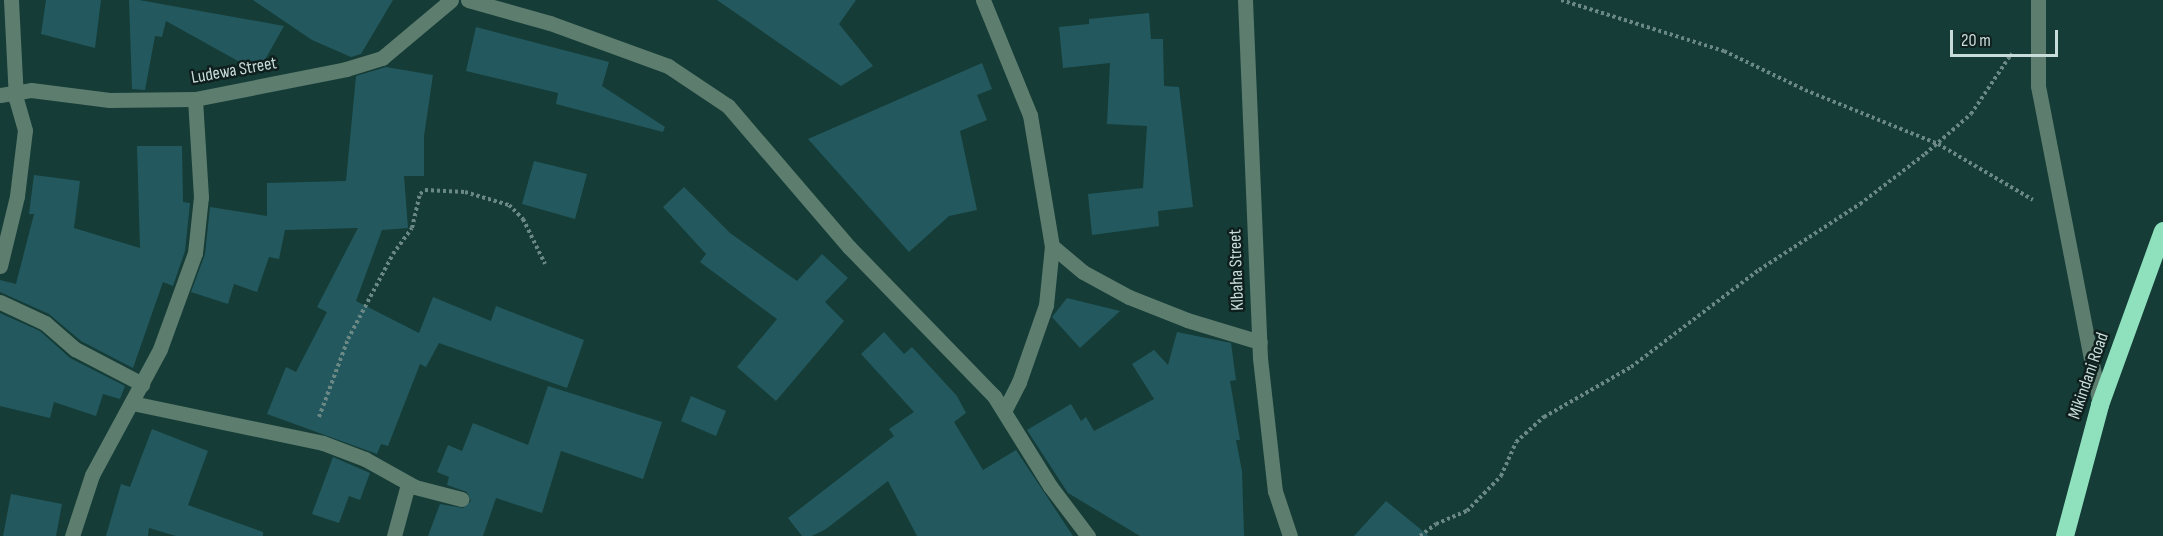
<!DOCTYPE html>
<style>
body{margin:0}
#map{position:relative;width:2163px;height:536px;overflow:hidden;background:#153c37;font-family:"Sofia Sans Condensed",sans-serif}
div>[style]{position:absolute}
.building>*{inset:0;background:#23595e}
.path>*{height:4px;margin-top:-2px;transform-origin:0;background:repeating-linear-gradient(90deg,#6a8884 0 3px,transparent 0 6px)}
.minor>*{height:15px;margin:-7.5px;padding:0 7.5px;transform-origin:7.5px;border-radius:7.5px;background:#5d7d6e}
.highway>*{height:18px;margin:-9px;padding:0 9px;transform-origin:9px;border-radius:9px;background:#8fe1be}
span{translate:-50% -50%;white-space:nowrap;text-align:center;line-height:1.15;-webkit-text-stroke:5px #0f1f1d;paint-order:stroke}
.street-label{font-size:18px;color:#c8dcd9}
.scale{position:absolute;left:1950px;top:30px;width:108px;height:27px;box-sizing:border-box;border:3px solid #c8dcd9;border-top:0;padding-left:8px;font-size:18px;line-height:21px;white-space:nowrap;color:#c8dcd9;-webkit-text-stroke:4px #0f1f1d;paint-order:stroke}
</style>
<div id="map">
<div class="building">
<i style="clip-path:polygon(46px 0,101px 0,95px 48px,41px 34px)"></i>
<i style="clip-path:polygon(129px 0,139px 0,284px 26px,258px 72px,166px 21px,162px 37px,155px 36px,145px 90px,132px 89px)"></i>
<i style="clip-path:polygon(253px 0,393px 0,361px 54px,351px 57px,312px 40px)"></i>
<i style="clip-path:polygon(717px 0,856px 0,839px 24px,873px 66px,841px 86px)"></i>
<i style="clip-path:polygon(1149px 13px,1151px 39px,1163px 39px,1164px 86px,1179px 87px,1193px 207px,1158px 211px,1159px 226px,1092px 235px,1088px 194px,1143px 188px,1147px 126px,1107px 124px,1110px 63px,1063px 68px,1059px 27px,1089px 24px,1089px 19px)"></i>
<i style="clip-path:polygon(476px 27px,609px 62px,602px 86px,665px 127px,663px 132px,556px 104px,558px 93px,466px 71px)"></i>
<i style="clip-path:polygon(982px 63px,992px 89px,977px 95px,987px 120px,960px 131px,977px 210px,949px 216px,909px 252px,808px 139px)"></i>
<i style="clip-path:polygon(386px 67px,433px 75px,424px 136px,424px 176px,404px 176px,408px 228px,382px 230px,356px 301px,419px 333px,433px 297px,491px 321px,496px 306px,584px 340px,567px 388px,439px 343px,426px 367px,420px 364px,388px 446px,381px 444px,377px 454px,267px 414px,286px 367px,296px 372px,327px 312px,317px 307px,358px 228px,285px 230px,279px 259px,269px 257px,257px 292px,234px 284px,228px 304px,191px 292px,205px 254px,210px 207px,267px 216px,267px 183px,346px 181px,356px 76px)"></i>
<i style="clip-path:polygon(137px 146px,182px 146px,183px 202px,190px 203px,185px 251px,173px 286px,163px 282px,133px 368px,81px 341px,49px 314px,0 292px,0 280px,16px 284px,34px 214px,29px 214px,34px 175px,80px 181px,74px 228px,140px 248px)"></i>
<i style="clip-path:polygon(534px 161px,587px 174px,575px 219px,522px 204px)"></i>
<i style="clip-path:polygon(684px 187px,730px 233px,797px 281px,822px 254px,848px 278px,825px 302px,844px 321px,776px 401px,737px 367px,777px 319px,700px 262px,706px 254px,663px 207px)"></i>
<i style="clip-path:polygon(1067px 298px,1120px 311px,1080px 348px,1052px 317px)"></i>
<i style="clip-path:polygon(0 313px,40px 331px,70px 358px,125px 386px,120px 399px,103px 394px,96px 416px,54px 402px,50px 418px,0 406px)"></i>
<i style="clip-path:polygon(884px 332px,904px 354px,912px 347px,957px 396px,966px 413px,954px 422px,983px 470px,1016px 450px,1073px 536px,917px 536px,888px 481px,826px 529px,812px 536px,802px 536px,788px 518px,894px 436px,889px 429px,914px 412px,861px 354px)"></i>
<i style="clip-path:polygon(1177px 332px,1231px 343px,1236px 380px,1230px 381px,1240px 440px,1236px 440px,1242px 471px,1244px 536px,1140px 536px,1068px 493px,1027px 430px,1071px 404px,1081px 421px,1086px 417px,1094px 431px,1154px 399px,1132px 364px,1154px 350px,1168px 365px)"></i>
<i style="clip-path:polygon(548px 386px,662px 422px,643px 479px,561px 451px,542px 513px,496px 498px,483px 536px,428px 536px,440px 504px,463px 508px,471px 501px,467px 492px,447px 485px,449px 477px,437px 472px,448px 445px,462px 451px,473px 423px,528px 445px)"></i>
<i style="clip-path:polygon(691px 396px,726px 411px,716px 436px,681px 421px)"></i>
<i style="clip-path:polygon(152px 429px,208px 451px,188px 505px,263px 532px,263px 536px,176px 536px,149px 528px,148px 536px,106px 536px,121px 484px,130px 487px)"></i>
<i style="clip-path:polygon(333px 457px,370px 473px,360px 500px,349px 496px,339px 523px,312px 514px)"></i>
<i style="clip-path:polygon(11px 494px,62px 504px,56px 536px,3px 536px)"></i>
<i style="clip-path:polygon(1386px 501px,1429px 536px,1354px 536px)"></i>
</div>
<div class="path">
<i style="left:1561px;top:0;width:171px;rotate:17.4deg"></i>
<i style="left:1724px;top:51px;width:90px;rotate:25.7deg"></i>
<i style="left:1805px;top:90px;width:144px;rotate:22.1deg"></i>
<i style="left:1938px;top:144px;width:110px;rotate:30.5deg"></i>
<i style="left:319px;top:417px;width:83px;rotate:-69.6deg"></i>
<i style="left:348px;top:339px;width:96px;rotate:-62.1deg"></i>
<i style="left:393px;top:254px;width:32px;rotate:-54deg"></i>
<i style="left:412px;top:228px;width:35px;rotate:-77deg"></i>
<i style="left:420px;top:194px;width:6px;rotate:-39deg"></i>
<i style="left:425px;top:190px;width:40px;rotate:2.9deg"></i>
<i style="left:465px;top:192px;width:46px;rotate:16.5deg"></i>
<i style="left:509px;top:205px;width:20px;rotate:45deg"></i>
<i style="left:523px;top:219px;width:50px;rotate:63.9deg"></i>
<i style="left:1420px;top:536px;width:20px;rotate:-37deg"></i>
<i style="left:1436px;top:524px;width:34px;rotate:-23deg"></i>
<i style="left:1467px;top:511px;width:49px;rotate:-45.8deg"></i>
<i style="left:1501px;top:476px;width:37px;rotate:-66deg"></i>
<i style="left:1516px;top:442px;width:38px;rotate:-42deg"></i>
<i style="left:1544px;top:417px;width:100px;rotate:-29.9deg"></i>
<i style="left:1631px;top:367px;width:161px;rotate:-37.2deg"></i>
<i style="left:1759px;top:270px;width:121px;rotate:-33.2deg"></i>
<i style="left:1860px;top:204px;width:82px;rotate:-37.6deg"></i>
<i style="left:1925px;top:154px;width:61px;rotate:-41deg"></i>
<i style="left:1971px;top:114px;width:73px;rotate:-56.1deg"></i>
</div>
<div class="minor">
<i style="left:468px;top:0;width:85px;rotate:15.7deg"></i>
<i style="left:550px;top:23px;width:126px;rotate:20deg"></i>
<i style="left:668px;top:66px;width:72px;rotate:33.7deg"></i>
<i style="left:728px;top:106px;width:186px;rotate:49.4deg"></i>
<i style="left:849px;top:247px;width:208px;rotate:45.8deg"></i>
<i style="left:994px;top:396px;width:106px;rotate:58.1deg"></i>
<i style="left:1050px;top:486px;width:63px;rotate:52.8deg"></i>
<i style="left:983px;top:0;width:124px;rotate:67.8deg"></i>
<i style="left:1030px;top:115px;width:133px;rotate:80.5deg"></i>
<i style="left:1052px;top:246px;width:59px;rotate:95.8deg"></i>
<i style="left:1046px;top:305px;width:82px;rotate:109.3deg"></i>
<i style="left:1019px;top:382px;width:31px;rotate:117deg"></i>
<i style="left:1245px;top:0;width:358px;rotate:87.6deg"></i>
<i style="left:1260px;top:358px;width:134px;rotate:83.6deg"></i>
<i style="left:1275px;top:491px;width:47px;rotate:71.6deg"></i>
<i style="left:2038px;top:0;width:86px;rotate:90deg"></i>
<i style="left:2038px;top:86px;width:325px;rotate:79deg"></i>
<i style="left:0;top:95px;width:31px;rotate:-9deg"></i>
<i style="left:31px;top:90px;width:79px;rotate:7.3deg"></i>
<i style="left:109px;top:100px;width:86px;rotate:-0.7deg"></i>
<i style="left:195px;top:99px;width:154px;rotate:-11.2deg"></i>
<i style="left:346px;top:69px;width:38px;rotate:-17deg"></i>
<i style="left:382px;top:58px;width:90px;rotate:-40deg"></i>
<i style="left:1052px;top:246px;width:40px;rotate:40deg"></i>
<i style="left:1083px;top:272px;width:52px;rotate:28.5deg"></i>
<i style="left:1129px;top:297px;width:62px;rotate:21.6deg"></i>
<i style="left:1187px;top:320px;width:76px;rotate:16.8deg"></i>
<i style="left:0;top:266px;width:72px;rotate:-76.3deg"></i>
<i style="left:17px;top:196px;width:66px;rotate:-83.1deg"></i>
<i style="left:25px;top:130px;width:32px;rotate:-106deg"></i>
<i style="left:16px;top:99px;width:99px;rotate:-92.9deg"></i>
<i style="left:0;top:302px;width:50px;rotate:25deg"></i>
<i style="left:45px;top:323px;width:40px;rotate:41deg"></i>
<i style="left:75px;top:349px;width:76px;rotate:27.6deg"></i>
<i style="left:132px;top:403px;width:195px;rotate:11.8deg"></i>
<i style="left:323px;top:443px;width:45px;rotate:20.9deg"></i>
<i style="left:365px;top:459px;width:57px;rotate:29.2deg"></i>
<i style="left:415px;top:487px;width:48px;rotate:14.6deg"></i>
<i style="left:72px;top:536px;width:64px;rotate:-71.8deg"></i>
<i style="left:92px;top:475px;width:143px;rotate:-61.6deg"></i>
<i style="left:160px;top:349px;width:102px;rotate:-70deg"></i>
<i style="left:195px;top:253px;width:56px;rotate:-83.9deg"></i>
<i style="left:201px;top:197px;width:98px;rotate:-93.5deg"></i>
<i style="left:394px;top:536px;width:54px;rotate:-74.9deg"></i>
</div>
<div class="highway">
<i style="left:2065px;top:536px;width:136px;rotate:-75deg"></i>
<i style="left:2100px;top:405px;width:185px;rotate:-70.1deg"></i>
</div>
<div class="street-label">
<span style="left:234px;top:71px;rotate:-10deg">Ludewa Street</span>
<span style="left:1237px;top:270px;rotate:-92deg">KIbaha Street</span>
<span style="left:2089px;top:376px;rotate:-71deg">Mikindani Road</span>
</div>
<div class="scale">20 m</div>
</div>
